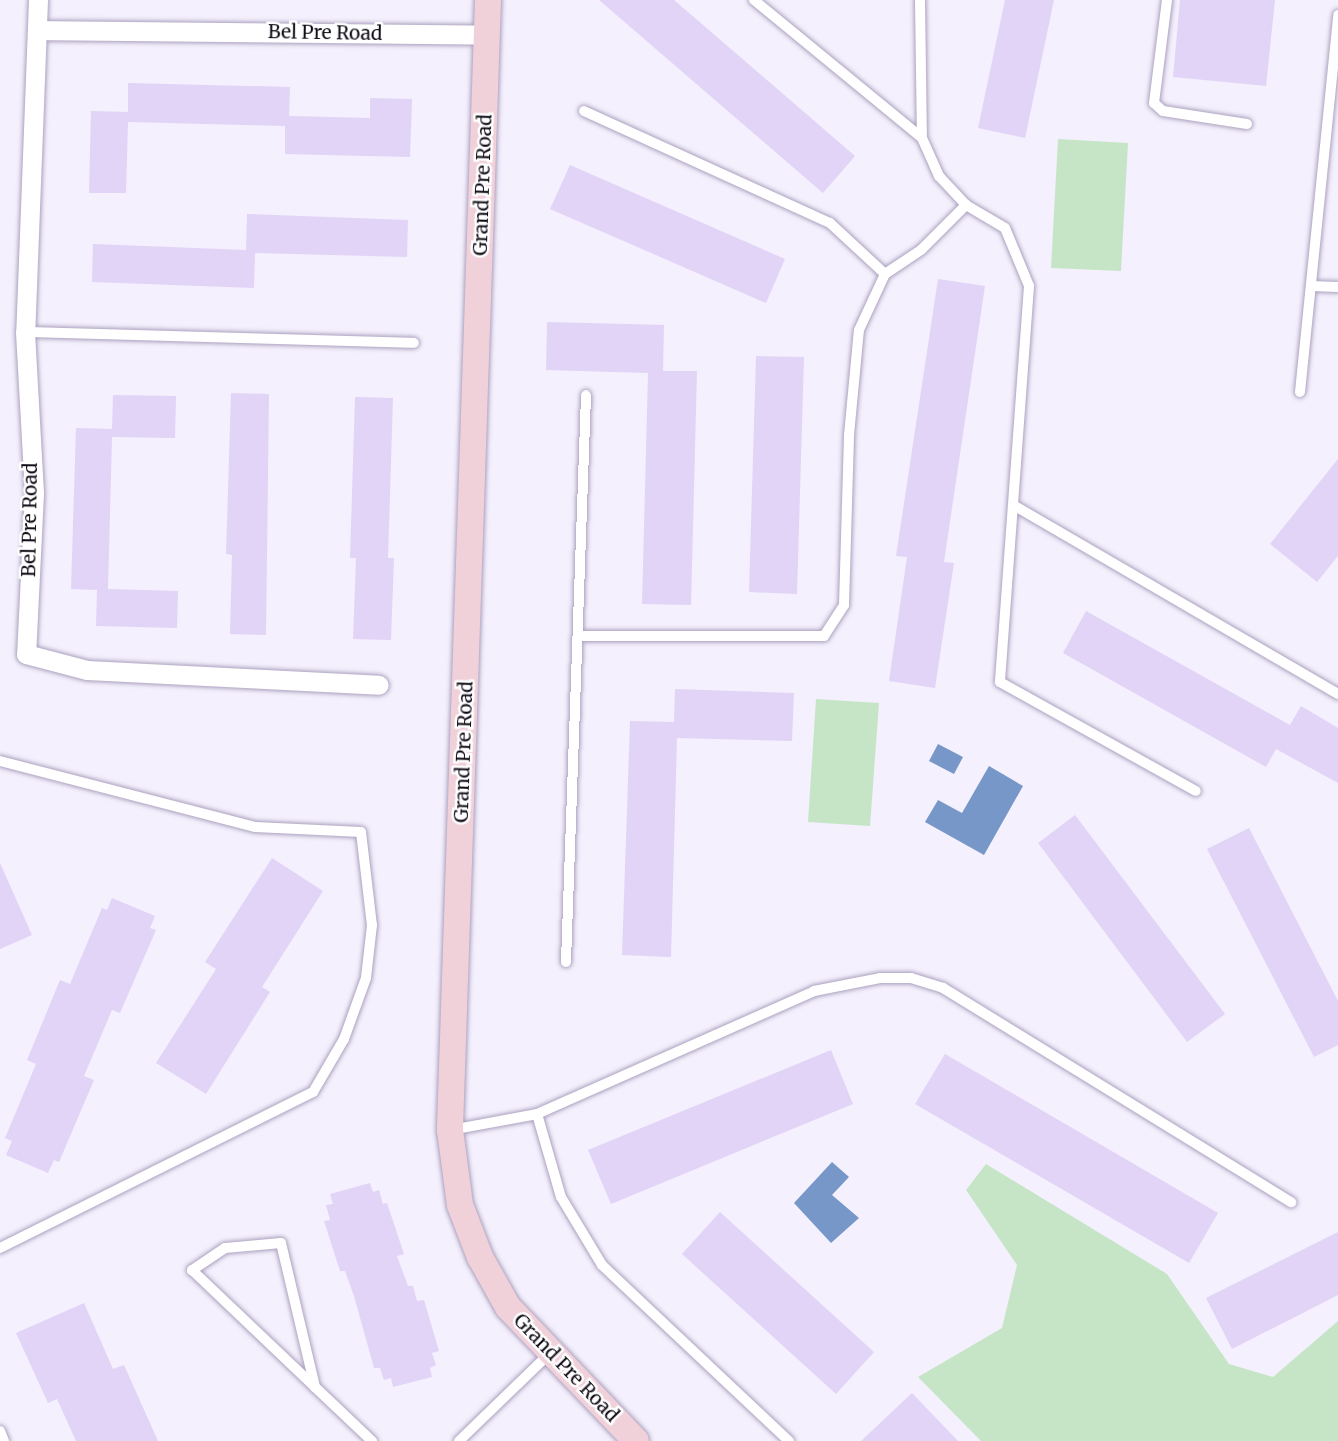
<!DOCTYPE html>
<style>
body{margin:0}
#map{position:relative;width:1338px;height:1441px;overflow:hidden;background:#f4f0fd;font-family:Merriweather,serif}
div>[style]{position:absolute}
.green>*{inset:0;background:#c6e5c7}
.water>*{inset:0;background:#7697c8}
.building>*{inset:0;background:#e1d4f7}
.roads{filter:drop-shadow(0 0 2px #aca1bf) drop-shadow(0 0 2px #aca1bf)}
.lane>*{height:10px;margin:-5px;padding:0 5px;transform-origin:5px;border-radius:5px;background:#fff}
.street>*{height:19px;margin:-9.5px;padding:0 9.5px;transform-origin:9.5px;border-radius:9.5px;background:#fff}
.secondary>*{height:26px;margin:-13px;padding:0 13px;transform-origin:13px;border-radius:13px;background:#f0d1da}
span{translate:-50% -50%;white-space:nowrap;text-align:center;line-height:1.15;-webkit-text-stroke:5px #fff;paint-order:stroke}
.street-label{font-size:19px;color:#0e0a14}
</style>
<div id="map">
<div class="green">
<i style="clip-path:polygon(1058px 139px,1128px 143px,1121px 271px,1051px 268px)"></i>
<i style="clip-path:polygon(816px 699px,879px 703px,870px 826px,808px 822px)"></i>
<i style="clip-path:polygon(986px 1164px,1167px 1274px,1229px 1364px,1273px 1377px,1338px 1321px,1338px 1441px,981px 1441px,918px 1377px,1002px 1328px,1017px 1265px,966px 1190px)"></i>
</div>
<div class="water">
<i style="clip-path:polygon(938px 744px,963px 757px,954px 774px,929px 761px)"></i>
<i style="clip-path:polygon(989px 766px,1023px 786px,984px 855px,925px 822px,938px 800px,962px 813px)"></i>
<i style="clip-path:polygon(832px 1162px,849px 1177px,832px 1195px,859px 1218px,831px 1243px,794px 1203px)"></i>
</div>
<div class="building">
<i style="clip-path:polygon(599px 0,674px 0,855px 156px,823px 193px)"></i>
<i style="clip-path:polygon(1005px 0,1054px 0,1025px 138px,978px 128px)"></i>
<i style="clip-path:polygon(1180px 0,1275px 0,1266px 86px,1173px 77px)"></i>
<i style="clip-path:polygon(128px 83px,290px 87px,289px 116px,370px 118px,370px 98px,412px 99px,410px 157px,285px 154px,285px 126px,128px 122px,126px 193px,89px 193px,91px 111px,128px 112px)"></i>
<i style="clip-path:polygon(570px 165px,785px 259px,766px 303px,550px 209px)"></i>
<i style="clip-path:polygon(247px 214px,408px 220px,407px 257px,255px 253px,254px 288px,92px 282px,93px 244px,246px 250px)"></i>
<i style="clip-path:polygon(938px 279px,985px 286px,944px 562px,954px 563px,935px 688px,889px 681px,907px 557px,896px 556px)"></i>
<i style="clip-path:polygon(547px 322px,664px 325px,663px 371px,697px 371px,691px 605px,642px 604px,648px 373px,546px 370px)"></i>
<i style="clip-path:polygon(756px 356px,804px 357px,797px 594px,749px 592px)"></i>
<i style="clip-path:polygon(231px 393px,269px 394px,266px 635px,230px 634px,232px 555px,226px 554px)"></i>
<i style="clip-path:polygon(113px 395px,176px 396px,175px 438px,112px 437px,108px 589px,178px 591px,177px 628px,96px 626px,97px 590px,71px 589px,76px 428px,112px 429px)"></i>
<i style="clip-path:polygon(355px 397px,393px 398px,388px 558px,394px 558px,391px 640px,353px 639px,356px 558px,350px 558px)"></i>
<i style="clip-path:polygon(1338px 459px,1338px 556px,1317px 582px,1270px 544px)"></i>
<i style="clip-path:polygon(1086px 611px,1290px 725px,1301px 706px,1338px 728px,1338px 783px,1276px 749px,1266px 767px,1063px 653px)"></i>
<i style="clip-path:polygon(675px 689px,794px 693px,792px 741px,677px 738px,671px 957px,622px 955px,630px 721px,674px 722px)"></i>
<i style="clip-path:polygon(1075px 815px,1225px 1014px,1187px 1042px,1038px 843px)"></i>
<i style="clip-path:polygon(1249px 828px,1338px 1001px,1338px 1045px,1314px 1057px,1207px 849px)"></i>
<i style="clip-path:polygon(272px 858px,323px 891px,262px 987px,270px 992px,206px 1094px,156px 1063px,216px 969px,205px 962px)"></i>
<i style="clip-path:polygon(0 863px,32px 935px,0 949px)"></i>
<i style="clip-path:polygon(112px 898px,155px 916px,150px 928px,156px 930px,120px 1013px,112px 1010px,84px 1076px,94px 1080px,59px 1162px,54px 1160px,48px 1173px,6px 1155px,12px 1141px,5px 1138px,36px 1064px,27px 1060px,60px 980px,70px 984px,102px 908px,107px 910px)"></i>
<i style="clip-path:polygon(831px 1050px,853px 1104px,611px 1204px,588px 1150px)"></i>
<i style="clip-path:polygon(945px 1054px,1218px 1213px,1189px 1263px,915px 1104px)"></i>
<i style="clip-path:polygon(370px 1183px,373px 1192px,379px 1190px,383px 1204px,387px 1203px,404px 1254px,397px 1256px,408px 1286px,413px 1286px,417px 1301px,424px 1300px,439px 1351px,432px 1353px,436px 1365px,430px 1368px,432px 1377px,393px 1387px,391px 1378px,384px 1380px,380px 1368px,374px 1368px,354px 1296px,345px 1271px,340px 1271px,324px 1221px,330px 1220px,326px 1205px,333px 1204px,330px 1194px)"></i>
<i style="clip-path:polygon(720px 1212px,874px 1352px,836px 1394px,682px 1254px)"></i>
<i style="clip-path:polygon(1338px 1232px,1338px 1295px,1232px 1349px,1206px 1298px)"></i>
<i style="clip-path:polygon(84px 1303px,113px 1369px,124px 1365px,158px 1441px,76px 1441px,57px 1399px,48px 1403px,16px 1333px)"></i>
<i style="clip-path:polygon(912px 1393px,958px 1441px,861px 1441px)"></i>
</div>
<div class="roads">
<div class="lane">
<i style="left:754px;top:0;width:217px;rotate:39.4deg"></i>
<i style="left:920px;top:0;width:138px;rotate:89.2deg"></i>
<i style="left:922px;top:138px;width:42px;rotate:65.9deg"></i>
<i style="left:939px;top:176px;width:40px;rotate:47deg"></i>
<i style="left:1167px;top:0;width:104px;rotate:97.2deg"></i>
<i style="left:1154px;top:103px;width:12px;rotate:42deg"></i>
<i style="left:1163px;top:111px;width:85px;rotate:8.8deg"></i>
<i style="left:584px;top:111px;width:270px;rotate:24.5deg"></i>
<i style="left:830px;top:223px;width:75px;rotate:42.8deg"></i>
<i style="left:1311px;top:286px;width:27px;rotate:2deg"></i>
<i style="left:25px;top:332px;width:389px;rotate:1.6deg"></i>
<i style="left:1300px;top:392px;width:379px;rotate:-84.2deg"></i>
<i style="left:1015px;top:506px;width:374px;rotate:30.2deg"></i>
<i style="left:578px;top:636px;width:246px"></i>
<i style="left:824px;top:636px;width:37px;rotate:-57deg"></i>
<i style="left:844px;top:605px;width:170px;rotate:-88.3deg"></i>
<i style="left:849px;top:435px;width:105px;rotate:-84.6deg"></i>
<i style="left:859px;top:330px;width:62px;rotate:-65.1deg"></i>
<i style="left:885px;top:274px;width:43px;rotate:-33.7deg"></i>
<i style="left:921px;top:250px;width:64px;rotate:-45deg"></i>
<i style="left:966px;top:205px;width:45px;rotate:30.5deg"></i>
<i style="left:1005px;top:228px;width:63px;rotate:67.5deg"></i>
<i style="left:1029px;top:286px;width:397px;rotate:94.2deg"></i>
<i style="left:1000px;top:682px;width:224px;rotate:29.1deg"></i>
<i style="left:0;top:761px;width:263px;rotate:14.5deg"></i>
<i style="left:255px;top:827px;width:106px;rotate:2.7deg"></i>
<i style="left:361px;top:832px;width:94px;rotate:83.3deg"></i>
<i style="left:372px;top:925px;width:53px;rotate:96.5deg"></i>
<i style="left:366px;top:978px;width:65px;rotate:109.8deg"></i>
<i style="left:344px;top:1039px;width:61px;rotate:120.3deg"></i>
<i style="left:313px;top:1092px;width:350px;rotate:153.5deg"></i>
<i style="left:566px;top:962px;width:567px;rotate:-87.98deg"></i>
<i style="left:537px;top:1114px;width:86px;rotate:73.9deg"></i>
<i style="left:561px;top:1197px;width:79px;rotate:58.9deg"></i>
<i style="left:602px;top:1265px;width:257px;rotate:43.3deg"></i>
<i style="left:451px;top:1130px;width:87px;rotate:-10.5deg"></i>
<i style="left:537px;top:1114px;width:303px;rotate:-23.9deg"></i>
<i style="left:814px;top:991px;width:67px;rotate:-11.1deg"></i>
<i style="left:880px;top:978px;width:31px"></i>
<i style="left:911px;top:978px;width:34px;rotate:17deg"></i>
<i style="left:943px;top:988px;width:409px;rotate:31.6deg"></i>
<i style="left:315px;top:1387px;width:148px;rotate:-103.3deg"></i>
<i style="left:281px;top:1243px;width:56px;rotate:174.9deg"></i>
<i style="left:225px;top:1248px;width:40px;rotate:146deg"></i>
<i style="left:192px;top:1270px;width:170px;rotate:43.6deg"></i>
<i style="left:315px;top:1387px;width:79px;rotate:43.5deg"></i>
<i style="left:0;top:1431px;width:11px;rotate:68deg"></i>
<i style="left:459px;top:1441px;width:125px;rotate:-44deg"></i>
</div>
<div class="street">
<i style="left:38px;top:0;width:332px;rotate:92.2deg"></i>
<i style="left:25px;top:332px;width:161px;rotate:86.8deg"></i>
<i style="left:34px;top:493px;width:161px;rotate:92.8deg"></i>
<i style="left:26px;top:654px;width:63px;rotate:14.7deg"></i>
<i style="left:87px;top:670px;width:292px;rotate:2.9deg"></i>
<i style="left:37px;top:30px;width:450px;rotate:0.6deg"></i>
</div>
<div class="secondary">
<i style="left:488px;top:0;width:1131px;rotate:91.93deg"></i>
<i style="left:450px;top:1130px;width:76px;rotate:82.4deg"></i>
<i style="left:460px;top:1205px;width:56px;rotate:69deg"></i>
<i style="left:480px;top:1257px;width:57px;rotate:60.8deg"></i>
<i style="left:508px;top:1307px;width:185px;rotate:46.3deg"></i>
</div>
</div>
<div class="street-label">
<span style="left:325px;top:33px;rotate:1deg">Bel Pre Road</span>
<span style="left:483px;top:185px;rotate:-88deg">Grand Pre Road</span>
<span style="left:30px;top:520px;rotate:-89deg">Bel Pre Road</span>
<span style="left:464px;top:752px;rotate:-88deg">Grand Pre Road</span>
<span style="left:566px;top:1368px;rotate:46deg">Grand Pre Road</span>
</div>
</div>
